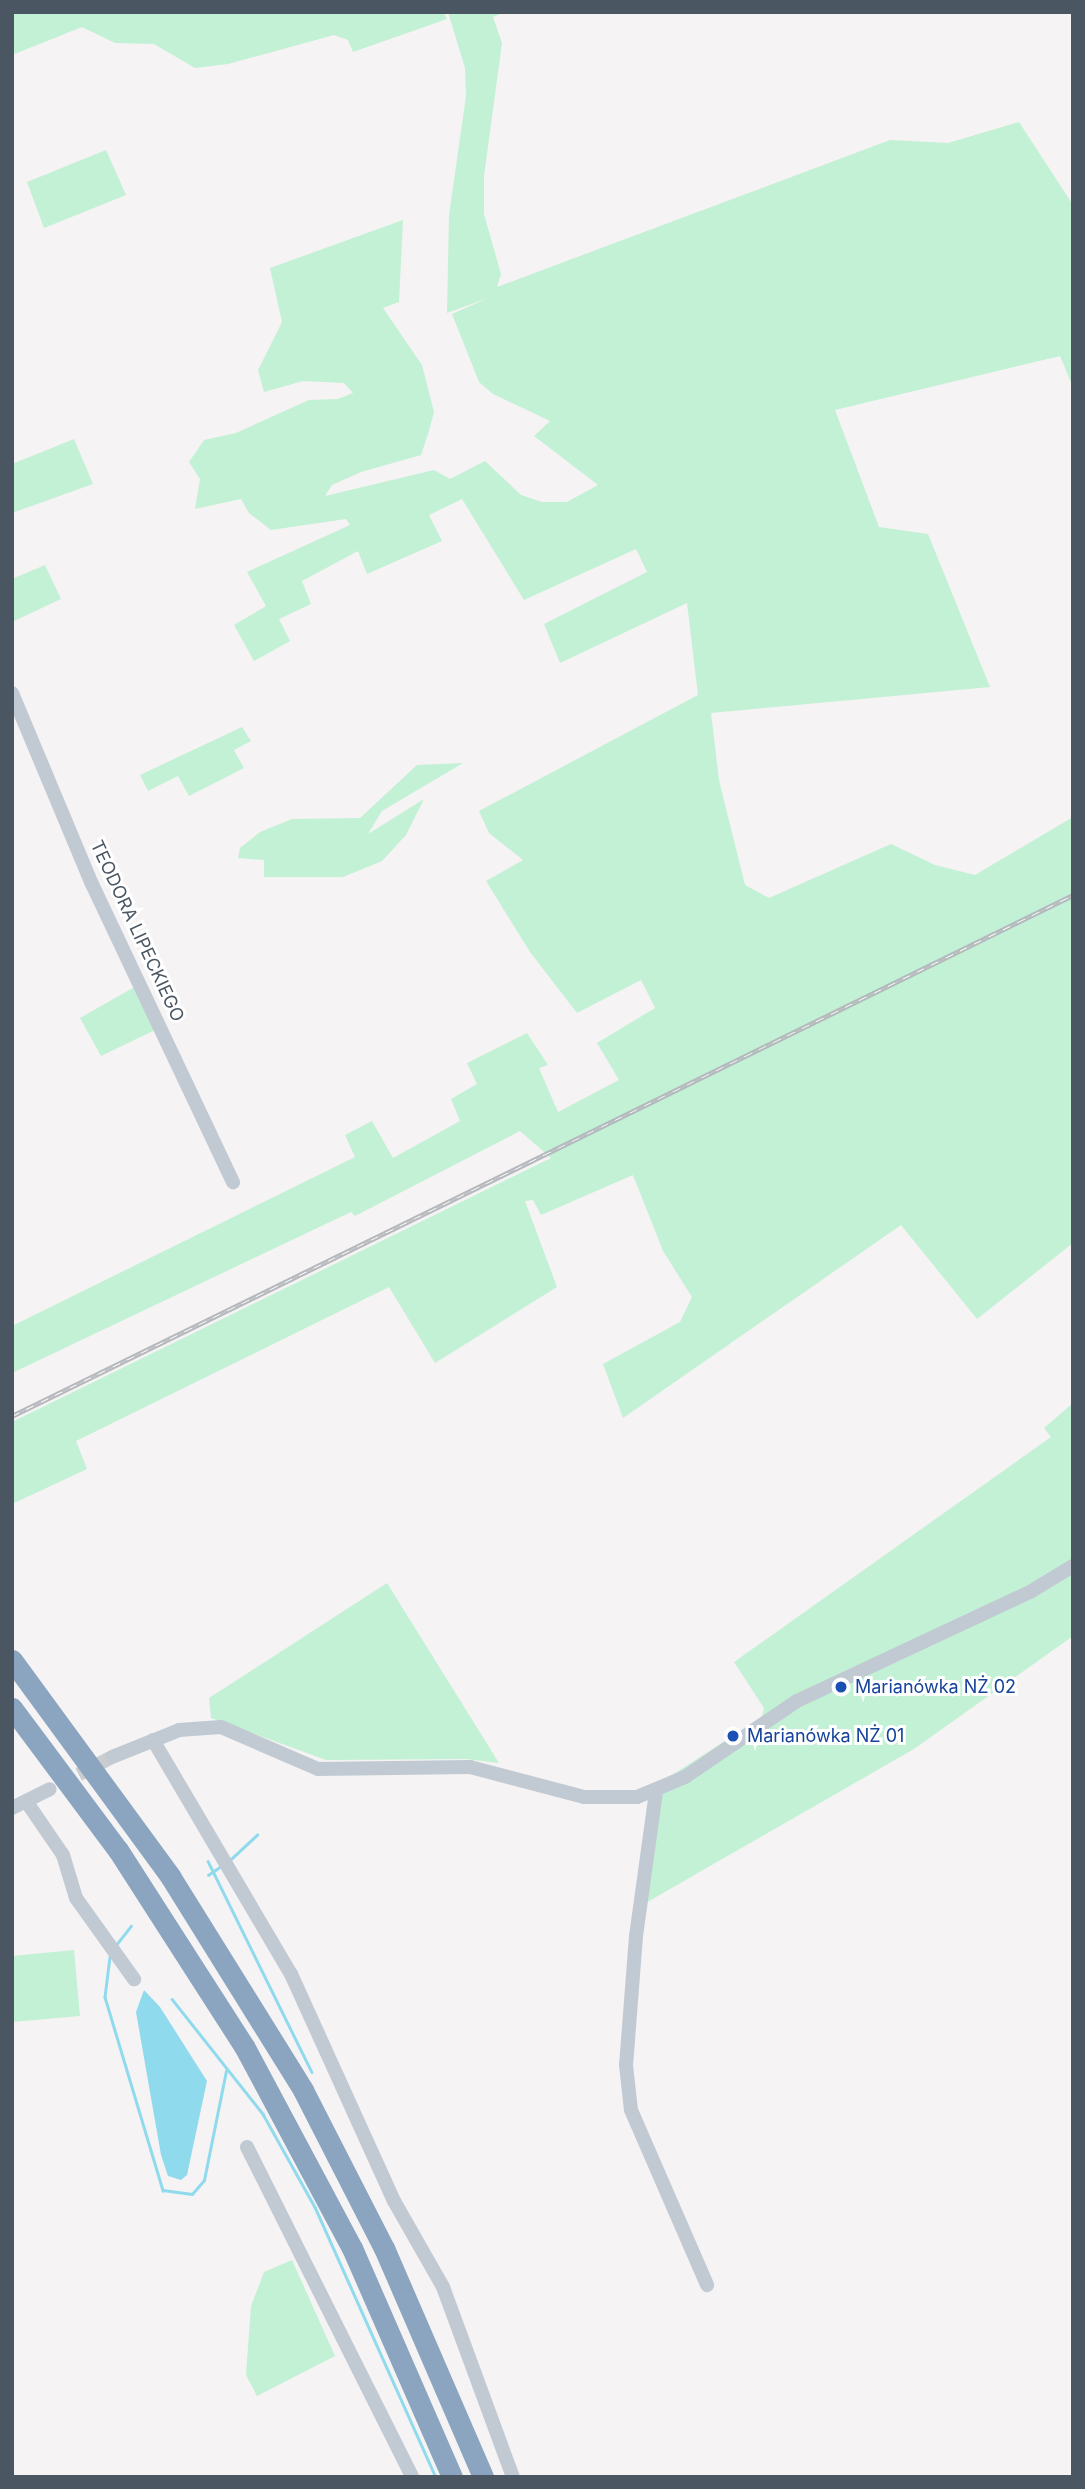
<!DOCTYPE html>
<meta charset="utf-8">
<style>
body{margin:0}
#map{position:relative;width:1085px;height:2489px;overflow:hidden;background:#f5f3f3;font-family:Inter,sans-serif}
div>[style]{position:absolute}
.green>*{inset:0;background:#c3f1d5}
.water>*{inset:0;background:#90daee}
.stream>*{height:2.5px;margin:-1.25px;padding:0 1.25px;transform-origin:1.25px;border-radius:1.25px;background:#90daee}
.minor-tunnel>*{height:14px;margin-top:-7px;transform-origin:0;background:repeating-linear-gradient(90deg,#caccce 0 14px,transparent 0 21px)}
.minor>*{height:14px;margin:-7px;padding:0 7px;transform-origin:7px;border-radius:7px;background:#c1cad2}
.highway>*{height:21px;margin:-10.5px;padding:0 10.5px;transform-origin:10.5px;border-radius:10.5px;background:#8ba5c1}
.rail>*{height:5px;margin-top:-2.5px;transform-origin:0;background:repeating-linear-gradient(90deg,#fff 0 8px,#b5b8bd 0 16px);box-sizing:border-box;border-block:2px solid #b5b8bd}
.dots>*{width:19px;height:19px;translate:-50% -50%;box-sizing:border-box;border:4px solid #fff;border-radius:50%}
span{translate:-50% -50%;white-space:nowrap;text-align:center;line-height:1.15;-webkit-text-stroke:6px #fff;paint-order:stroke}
.street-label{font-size:18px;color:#4a5661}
.transit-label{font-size:18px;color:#164399}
.left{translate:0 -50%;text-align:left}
.frame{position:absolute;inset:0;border:14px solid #4a5661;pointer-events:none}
</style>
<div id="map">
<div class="green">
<i style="clip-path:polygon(12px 12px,443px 12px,447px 19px,353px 52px,348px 40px,334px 35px,228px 64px,195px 68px,154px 44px,115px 43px,82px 27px,12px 55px)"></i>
<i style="clip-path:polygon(448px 12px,506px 12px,493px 17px,502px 43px,484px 176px,484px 214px,501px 274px,497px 287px,890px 140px,948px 143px,1019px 122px,1073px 205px,1073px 387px,1060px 356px,835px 410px,879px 527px,928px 534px,990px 687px,711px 713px,719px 780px,745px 885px,769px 898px,891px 844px,935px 865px,975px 875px,1073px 817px,1073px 1243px,977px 1319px,901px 1225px,623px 1418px,603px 1364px,680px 1322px,692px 1297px,663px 1251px,633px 1175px,541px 1215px,533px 1200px,525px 1201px,557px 1287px,435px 1363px,389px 1287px,76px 1441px,87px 1469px,12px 1504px,12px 1422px,551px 1158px,520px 1131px,355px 1216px,351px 1212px,12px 1373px,12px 1326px,355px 1157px,345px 1135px,372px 1121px,393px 1158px,460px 1121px,451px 1099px,477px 1084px,467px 1063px,527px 1033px,548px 1065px,539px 1068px,558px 1112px,619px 1080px,597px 1043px,655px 1008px,641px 980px,577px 1013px,530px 952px,486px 881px,523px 860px,489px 833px,479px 811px,698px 695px,687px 603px,560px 663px,544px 624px,647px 572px,636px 549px,524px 600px,462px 499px,429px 515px,442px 541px,367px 574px,358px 551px,302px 581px,311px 604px,279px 619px,290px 641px,254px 661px,234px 625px,266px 606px,247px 572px,350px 525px,346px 519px,271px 530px,249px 513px,241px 499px,195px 509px,200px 479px,189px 462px,204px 440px,236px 433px,309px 400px,338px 399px,353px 393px,344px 383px,303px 381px,264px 392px,258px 370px,282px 322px,270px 268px,403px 220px,399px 302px,383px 308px,422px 365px,434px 412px,429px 431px,421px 455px,361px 472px,332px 485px,325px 496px,434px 470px,450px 479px,485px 461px,521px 495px,542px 502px,567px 502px,598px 485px,534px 436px,550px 421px,493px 394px,479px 382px,452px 314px,488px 298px,447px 313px,449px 215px,466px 96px,465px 68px)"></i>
<i style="clip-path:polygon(106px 150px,126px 195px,44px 228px,27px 182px)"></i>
<i style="clip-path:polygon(74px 439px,93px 484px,12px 513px,12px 464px)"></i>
<i style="clip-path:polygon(45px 565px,61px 599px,12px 622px,12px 579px)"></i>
<i style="clip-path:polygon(242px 727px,251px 741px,234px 750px,244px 768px,189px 796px,178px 776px,148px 791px,140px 775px)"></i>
<i style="clip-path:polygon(463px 763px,382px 811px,368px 834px,424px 799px,406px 835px,382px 861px,343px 877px,264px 877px,264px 860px,238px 858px,240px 848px,260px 832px,292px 819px,360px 818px,417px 765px)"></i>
<i style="clip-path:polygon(138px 985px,155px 1030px,101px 1056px,80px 1018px)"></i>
<i style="clip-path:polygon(1073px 1403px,1073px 1636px,914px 1749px,637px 1908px,655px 1786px,762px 1717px,764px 1708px,734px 1662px,1051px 1437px,1044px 1428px)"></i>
<i style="clip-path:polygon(387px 1583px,499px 1763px,466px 1759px,326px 1760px,211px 1718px,209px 1698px)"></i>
<i style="clip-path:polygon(74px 1950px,80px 2016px,12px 2022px,12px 1956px)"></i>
<i style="clip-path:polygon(292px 2260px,335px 2356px,257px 2396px,246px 2375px,251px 2306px,264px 2272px)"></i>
</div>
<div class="water">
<i style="clip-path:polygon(144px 1990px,160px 2007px,207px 2081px,187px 2175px,181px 2180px,168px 2176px,161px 2155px,136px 2012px)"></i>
</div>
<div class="stream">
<i style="left:230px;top:1860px;width:37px;rotate:-43deg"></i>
<i style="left:208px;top:1861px;width:235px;rotate:63.8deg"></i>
<i style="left:208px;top:1875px;width:14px;rotate:-34deg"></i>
<i style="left:116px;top:1945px;width:24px;rotate:-52deg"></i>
<i style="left:110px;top:1957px;width:40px;rotate:97.1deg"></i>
<i style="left:105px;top:1997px;width:202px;rotate:73.3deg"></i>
<i style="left:163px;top:2190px;width:29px;rotate:8deg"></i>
<i style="left:192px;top:2194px;width:18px;rotate:-49deg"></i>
<i style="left:204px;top:2180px;width:111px;rotate:-78.6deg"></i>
<i style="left:172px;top:1999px;width:147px;rotate:51.6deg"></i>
<i style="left:263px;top:2114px;width:107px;rotate:60.8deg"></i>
<i style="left:315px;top:2207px;width:296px;rotate:65.9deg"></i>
</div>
<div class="minor-tunnel">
<i style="left:60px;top:1784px;width:59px;rotate:-27.4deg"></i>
</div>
<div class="minor">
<i style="left:12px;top:693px;width:207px;rotate:67.3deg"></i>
<i style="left:92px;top:884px;width:330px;rotate:64.7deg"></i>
<i style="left:153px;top:1740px;width:272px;rotate:59.5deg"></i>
<i style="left:291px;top:1974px;width:249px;rotate:65.6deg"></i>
<i style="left:394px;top:2201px;width:99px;rotate:60.3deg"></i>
<i style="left:443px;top:2287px;width:202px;rotate:69.8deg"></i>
<i style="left:112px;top:1757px;width:72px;rotate:-21.9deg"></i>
<i style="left:179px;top:1730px;width:42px;rotate:-4.1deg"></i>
<i style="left:221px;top:1727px;width:106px;rotate:23.4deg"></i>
<i style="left:318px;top:1769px;width:152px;rotate:-0.8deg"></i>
<i style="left:470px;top:1767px;width:118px;rotate:14.7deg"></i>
<i style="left:584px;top:1797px;width:53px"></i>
<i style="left:637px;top:1797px;width:52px;rotate:-22.6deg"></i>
<i style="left:685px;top:1777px;width:135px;rotate:-34.2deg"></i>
<i style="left:797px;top:1701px;width:257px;rotate:-25.1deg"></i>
<i style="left:1030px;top:1592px;width:50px;rotate:-31.2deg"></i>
<i style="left:656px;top:1792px;width:145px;rotate:97.9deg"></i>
<i style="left:636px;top:1936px;width:129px;rotate:94.4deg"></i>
<i style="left:626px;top:2065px;width:45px;rotate:83.7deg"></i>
<i style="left:631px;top:2110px;width:191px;rotate:66.5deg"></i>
<i style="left:26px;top:1801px;width:65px;rotate:55.6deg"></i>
<i style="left:63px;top:1855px;width:45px;rotate:73.2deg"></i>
<i style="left:76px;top:1898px;width:100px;rotate:54.4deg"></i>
<i style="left:12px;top:1808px;width:42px;rotate:-26.6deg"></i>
<i style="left:247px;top:2147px;width:369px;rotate:63.4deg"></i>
</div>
<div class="highway">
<i style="left:12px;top:1660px;width:268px;rotate:53.8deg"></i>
<i style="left:170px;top:1876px;width:252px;rotate:58.1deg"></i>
<i style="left:303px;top:2090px;width:178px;rotate:62.9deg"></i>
<i style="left:384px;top:2248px;width:249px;rotate:66.6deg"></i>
<i style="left:12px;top:1708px;width:177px;rotate:53.3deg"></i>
<i style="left:118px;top:1850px;width:233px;rotate:57.3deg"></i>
<i style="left:244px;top:2046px;width:229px;rotate:61.9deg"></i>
<i style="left:352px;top:2248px;width:250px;rotate:66.4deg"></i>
</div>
<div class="rail">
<i style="left:12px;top:1416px;width:1182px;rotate:-26.15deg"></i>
</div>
<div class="dots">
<i style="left:841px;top:1687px;background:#1a4fb4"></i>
<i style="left:733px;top:1736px;background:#1a4fb4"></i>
</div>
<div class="street-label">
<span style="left:137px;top:931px;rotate:65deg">TEODORA LIPECKIEGO</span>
</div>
<div class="transit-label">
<span class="left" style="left:855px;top:1687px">Marianówka NŻ 02</span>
<span class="left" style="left:747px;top:1736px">Marianówka NŻ 01</span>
</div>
<div class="frame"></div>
</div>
